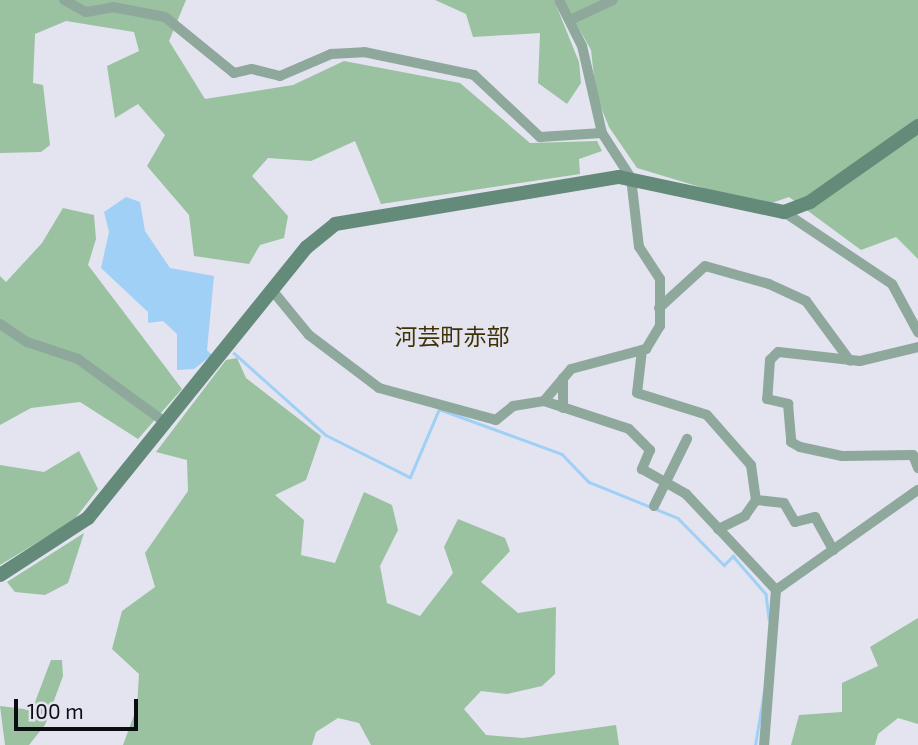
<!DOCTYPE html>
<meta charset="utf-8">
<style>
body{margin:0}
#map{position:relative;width:918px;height:745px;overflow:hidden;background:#e3e4f0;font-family:"Exo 2","Noto Sans JP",sans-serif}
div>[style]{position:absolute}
.green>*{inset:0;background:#9ac1a0}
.water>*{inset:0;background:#a0d0f5}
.stream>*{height:2.5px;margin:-1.25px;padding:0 1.25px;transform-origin:1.25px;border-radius:1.25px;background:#a0d0f5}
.street>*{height:10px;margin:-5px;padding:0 5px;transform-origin:5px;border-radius:5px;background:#8fa89c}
.secondary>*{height:14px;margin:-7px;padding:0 7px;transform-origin:7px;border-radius:7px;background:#648a79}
span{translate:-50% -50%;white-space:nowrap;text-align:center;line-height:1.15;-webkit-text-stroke:7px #e3e4f0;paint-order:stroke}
.quarter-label{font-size:23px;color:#3f3207}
.scale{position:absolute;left:14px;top:699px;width:124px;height:32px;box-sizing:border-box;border:4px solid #0c0d11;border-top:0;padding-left:9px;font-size:21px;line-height:24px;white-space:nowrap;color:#0c0d11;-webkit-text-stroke:5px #e3e4f0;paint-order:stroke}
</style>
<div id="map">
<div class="green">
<i style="clip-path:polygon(0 0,186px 0,169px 41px,205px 99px,293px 85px,344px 61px,460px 83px,530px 143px,597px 141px,602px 151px,579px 159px,580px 174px,381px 204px,355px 141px,311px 161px,268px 158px,252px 176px,288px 216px,284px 238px,260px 245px,249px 264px,194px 256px,189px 215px,147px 166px,165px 135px,138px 104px,115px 118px,107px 66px,139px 51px,134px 32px,66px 21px,35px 34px,33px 83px,43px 85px,50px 145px,41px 152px,0 153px)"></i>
<i style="clip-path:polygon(435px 0,554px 0,579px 62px,581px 83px,567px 104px,538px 83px,540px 33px,473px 37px,466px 14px)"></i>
<i style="clip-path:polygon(563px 0,918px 0,918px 259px,896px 237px,861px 250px,789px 197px,763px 206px,637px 168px,609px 127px,596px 95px,591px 50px)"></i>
<i style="clip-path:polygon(63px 208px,94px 215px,96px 239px,88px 265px,182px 389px,138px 439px,80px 402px,31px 408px,0 425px,0 276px,6px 282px,42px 243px)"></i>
<i style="clip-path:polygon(237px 358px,246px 378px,321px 436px,306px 480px,275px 495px,304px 520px,301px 555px,335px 563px,364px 492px,392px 505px,398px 530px,380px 566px,387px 603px,420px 616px,453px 573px,444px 547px,458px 519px,505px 538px,510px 551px,481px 582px,518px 613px,556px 607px,555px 674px,542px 686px,507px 694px,481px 691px,464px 709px,486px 735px,523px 738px,616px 725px,619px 745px,371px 745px,359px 723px,338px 718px,316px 732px,312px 745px,123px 745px,137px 707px,139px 674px,112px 649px,122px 611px,155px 587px,145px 553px,188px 491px,187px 460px,156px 452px,226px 360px)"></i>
<i style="clip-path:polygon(79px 451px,98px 489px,74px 520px,0 565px,0 465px,44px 472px)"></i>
<i style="clip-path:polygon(84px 533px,68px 583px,45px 595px,15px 592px,7px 582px)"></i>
<i style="clip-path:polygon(918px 618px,918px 724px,898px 718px,878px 734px,875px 745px,791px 745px,799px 715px,842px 712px,842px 683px,878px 666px,870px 647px)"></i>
<i style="clip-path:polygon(51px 660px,62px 660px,63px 676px,45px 725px,29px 745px,5px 745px,0 706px,32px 710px)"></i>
</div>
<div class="water">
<i style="clip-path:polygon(126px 197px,140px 202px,145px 231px,170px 268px,214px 276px,207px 350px,212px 355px,194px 369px,177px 370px,177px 334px,163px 321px,148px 323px,148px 312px,101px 268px,109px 232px,104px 212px)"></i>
</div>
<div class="stream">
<i style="left:234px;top:353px;width:123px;rotate:41.7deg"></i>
<i style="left:326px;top:435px;width:94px;rotate:26.6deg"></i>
<i style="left:410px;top:477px;width:74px;rotate:-66.9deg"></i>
<i style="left:439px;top:409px;width:131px;rotate:20.1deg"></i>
<i style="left:562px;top:454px;width:39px;rotate:46deg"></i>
<i style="left:589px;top:482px;width:96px;rotate:22deg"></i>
<i style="left:678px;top:518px;width:66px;rotate:45.6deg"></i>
<i style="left:724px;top:565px;width:13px;rotate:-45deg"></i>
<i style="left:733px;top:556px;width:50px;rotate:49deg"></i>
<i style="left:766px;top:594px;width:25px;rotate:83deg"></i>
<i style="left:755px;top:745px;width:55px;rotate:-80.5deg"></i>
</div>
<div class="street">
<i style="left:64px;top:0;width:25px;rotate:29deg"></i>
<i style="left:86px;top:12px;width:27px;rotate:-10deg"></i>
<i style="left:113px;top:7px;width:53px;rotate:10.9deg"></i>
<i style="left:165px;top:17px;width:89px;rotate:39.1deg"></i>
<i style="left:234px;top:73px;width:18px;rotate:-13deg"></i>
<i style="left:252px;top:69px;width:29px;rotate:14deg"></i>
<i style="left:280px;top:76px;width:56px;rotate:-23.3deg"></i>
<i style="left:331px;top:54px;width:33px;rotate:-3deg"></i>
<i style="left:364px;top:52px;width:112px;rotate:11.8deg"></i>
<i style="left:474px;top:75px;width:91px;rotate:43.2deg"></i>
<i style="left:540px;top:137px;width:62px;rotate:-3.7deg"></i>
<i style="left:570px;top:20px;width:47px;rotate:-24.9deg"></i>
<i style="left:784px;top:212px;width:130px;rotate:33.7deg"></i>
<i style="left:892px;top:284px;width:55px;rotate:61.6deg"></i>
<i style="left:272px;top:290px;width:58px;rotate:50.6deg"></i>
<i style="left:309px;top:335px;width:88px;rotate:37.1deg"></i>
<i style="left:379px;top:388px;width:121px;rotate:15.3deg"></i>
<i style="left:496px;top:420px;width:22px;rotate:-39deg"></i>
<i style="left:513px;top:406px;width:31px;rotate:-9deg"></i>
<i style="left:544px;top:401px;width:89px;rotate:18.2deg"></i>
<i style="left:629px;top:429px;width:30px;rotate:45deg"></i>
<i style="left:650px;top:450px;width:21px;rotate:113deg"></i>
<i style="left:642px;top:469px;width:51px;rotate:29.6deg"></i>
<i style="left:686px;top:494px;width:132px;rotate:46.8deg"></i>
<i style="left:776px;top:590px;width:155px;rotate:94.4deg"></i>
<i style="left:659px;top:308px;width:62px;rotate:-42.4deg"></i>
<i style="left:705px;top:266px;width:66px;rotate:15.7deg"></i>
<i style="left:769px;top:284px;width:41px;rotate:24.7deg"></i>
<i style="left:806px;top:301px;width:74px;rotate:53.7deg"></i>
<i style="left:0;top:324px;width:32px;rotate:34deg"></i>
<i style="left:27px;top:342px;width:54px;rotate:18.4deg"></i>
<i style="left:78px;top:359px;width:109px;rotate:36deg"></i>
<i style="left:918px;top:347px;width:60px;rotate:166.4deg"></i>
<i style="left:860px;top:361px;width:82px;rotate:-173.7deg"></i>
<i style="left:778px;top:352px;width:11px;rotate:135deg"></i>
<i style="left:770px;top:360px;width:39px;rotate:94deg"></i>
<i style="left:767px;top:399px;width:22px;rotate:13deg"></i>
<i style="left:788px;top:404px;width:38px;rotate:85deg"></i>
<i style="left:791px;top:442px;width:10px;rotate:29deg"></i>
<i style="left:800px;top:447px;width:43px;rotate:12.1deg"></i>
<i style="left:842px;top:456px;width:71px;rotate:-0.8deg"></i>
<i style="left:913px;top:455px;width:14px;rotate:69deg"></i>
<i style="left:642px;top:350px;width:43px;rotate:96.6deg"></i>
<i style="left:637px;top:393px;width:73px;rotate:17.4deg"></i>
<i style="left:707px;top:415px;width:67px;rotate:48.7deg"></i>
<i style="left:751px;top:465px;width:35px;rotate:82deg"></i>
<i style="left:756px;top:500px;width:19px;rotate:125deg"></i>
<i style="left:745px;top:516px;width:30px;rotate:154deg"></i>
<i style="left:563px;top:378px;width:30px;rotate:90deg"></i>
<i style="left:544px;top:401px;width:42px;rotate:-49.8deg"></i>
<i style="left:571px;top:369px;width:78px;rotate:-14.9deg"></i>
<i style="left:646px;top:349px;width:27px;rotate:-59deg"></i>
<i style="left:660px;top:326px;width:47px;rotate:-90deg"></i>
<i style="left:660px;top:279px;width:38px;rotate:-123deg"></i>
<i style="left:639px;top:247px;width:69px;rotate:-96.6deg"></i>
<i style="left:631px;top:178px;width:54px;rotate:-122.8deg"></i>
<i style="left:602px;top:133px;width:89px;rotate:-102.9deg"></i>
<i style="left:582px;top:46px;width:51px;rotate:-116.6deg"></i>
<i style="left:756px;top:500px;width:28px;rotate:6deg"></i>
<i style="left:784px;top:503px;width:22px;rotate:60deg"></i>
<i style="left:795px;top:522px;width:21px;rotate:-14deg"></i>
<i style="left:815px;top:517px;width:38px;rotate:61deg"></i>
<i style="left:654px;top:506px;width:75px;rotate:-63.8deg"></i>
<i style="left:776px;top:590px;width:174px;rotate:-35.2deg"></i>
</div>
<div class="secondary">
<i style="left:0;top:575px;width:105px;rotate:-32.9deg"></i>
<i style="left:88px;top:518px;width:348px;rotate:-51.1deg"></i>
<i style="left:307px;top:247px;width:36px;rotate:-39deg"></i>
<i style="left:335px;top:224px;width:288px;rotate:-9.4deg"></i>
<i style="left:619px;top:177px;width:169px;rotate:12deg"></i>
<i style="left:784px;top:212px;width:28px;rotate:-21deg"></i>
<i style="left:810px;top:202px;width:132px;rotate:-35.1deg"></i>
</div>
<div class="quarter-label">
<span style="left:452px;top:336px">河芸町赤部</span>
</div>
<div class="scale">100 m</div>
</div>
